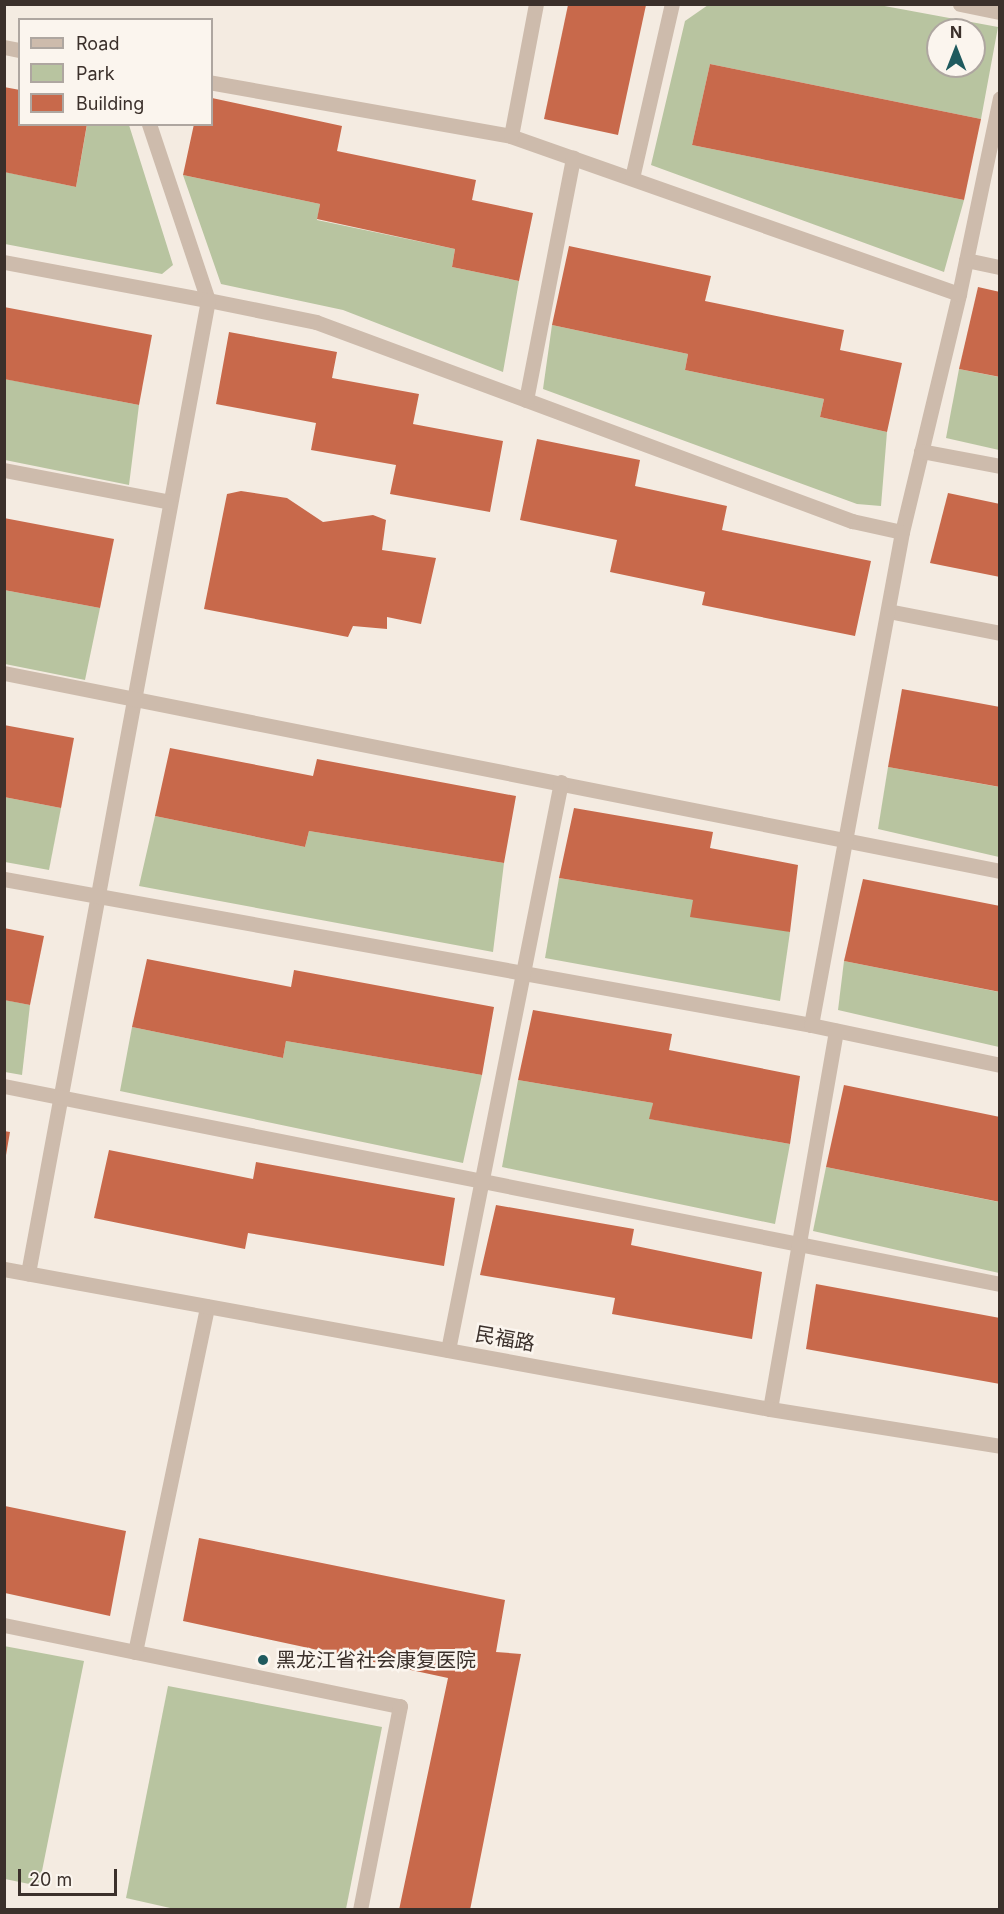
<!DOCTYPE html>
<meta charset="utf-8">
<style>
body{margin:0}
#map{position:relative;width:1004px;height:1914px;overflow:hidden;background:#f4ebe1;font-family:Inter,"Noto Sans SC",sans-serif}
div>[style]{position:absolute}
.green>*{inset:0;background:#b8c4a0}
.building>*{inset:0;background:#c8694b}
.service>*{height:15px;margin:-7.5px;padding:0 7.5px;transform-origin:7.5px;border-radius:7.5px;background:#cdbbac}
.tertiary>*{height:15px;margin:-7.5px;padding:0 7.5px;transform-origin:7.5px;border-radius:7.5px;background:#cdbbac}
.dots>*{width:16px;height:16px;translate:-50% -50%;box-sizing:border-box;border:3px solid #fbf5ee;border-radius:50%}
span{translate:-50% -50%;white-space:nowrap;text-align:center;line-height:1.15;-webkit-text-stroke:5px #fbf5ee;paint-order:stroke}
.street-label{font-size:20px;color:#3b302b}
.poi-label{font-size:20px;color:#3b302b}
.left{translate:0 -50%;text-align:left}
.frame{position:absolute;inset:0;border:6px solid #3b302b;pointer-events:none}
.legend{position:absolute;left:18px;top:18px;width:195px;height:108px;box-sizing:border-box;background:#fbf5ee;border:2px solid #aea6a0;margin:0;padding:8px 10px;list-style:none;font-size:18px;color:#3b302b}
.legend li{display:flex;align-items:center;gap:12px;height:30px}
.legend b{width:30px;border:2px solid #aea6a0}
.north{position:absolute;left:926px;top:18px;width:60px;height:60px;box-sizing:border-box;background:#fbf5ee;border:2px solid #aea6a0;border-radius:50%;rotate:0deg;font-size:16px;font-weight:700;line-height:24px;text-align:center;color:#3b302b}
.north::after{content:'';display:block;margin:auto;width:21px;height:27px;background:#1f5a5e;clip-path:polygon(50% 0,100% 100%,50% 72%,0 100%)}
.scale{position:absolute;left:18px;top:1869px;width:99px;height:27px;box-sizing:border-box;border:3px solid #3b302b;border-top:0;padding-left:8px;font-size:18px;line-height:21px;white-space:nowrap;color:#3b302b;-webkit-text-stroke:4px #fbf5ee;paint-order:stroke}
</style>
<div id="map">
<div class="green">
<i style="clip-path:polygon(evenodd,708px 5px,879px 5px,998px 27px,981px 119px,710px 64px,692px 145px,964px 200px,944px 272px,651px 165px,685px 21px,708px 5px,938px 30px,974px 30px,974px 66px,938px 66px,938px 30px)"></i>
<i style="clip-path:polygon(87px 125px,129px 125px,173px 265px,162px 274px,5px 244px,5px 172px,76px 187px)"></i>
<i style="clip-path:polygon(183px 175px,320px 204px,317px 220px,455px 249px,452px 267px,519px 281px,503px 372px,343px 310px,221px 284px)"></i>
<i style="clip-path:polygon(552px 325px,688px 354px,685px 370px,824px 399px,820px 417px,887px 432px,881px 506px,857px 504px,543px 389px)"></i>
<i style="clip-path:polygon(959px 369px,999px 377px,999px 450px,946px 438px)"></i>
<i style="clip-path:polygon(5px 379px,139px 405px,129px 485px,5px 460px)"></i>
<i style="clip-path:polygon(4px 590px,100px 608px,85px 680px,5px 664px)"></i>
<i style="clip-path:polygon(888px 767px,999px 787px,999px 857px,878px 829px)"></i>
<i style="clip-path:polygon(4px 797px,61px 808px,49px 870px,5px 862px)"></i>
<i style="clip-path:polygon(155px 816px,305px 847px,309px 831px,504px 863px,493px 952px,139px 886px)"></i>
<i style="clip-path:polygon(559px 878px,693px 900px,790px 932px,780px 1001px,545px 958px)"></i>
<i style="clip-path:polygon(844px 961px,999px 992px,999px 1047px,838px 1010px)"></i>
<i style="clip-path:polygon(5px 1000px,30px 1005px,22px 1075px,5px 1072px)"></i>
<i style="clip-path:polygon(132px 1027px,283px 1058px,286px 1041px,482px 1075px,463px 1163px,120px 1091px)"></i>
<i style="clip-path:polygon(518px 1080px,653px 1103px,650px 1119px,790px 1144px,775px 1224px,502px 1167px)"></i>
<i style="clip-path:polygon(826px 1167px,999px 1202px,999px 1273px,813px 1231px)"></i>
<i style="clip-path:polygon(4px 1646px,84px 1661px,39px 1886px,5px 1879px)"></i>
<i style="clip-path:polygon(168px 1686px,382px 1727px,346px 1909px,179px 1910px,126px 1898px)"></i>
</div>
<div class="building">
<i style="clip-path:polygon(568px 5px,646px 5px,618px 135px,544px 119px)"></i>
<i style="clip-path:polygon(710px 64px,981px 119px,964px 200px,692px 145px)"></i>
<i style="clip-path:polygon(4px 87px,20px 90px,20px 124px,87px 124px,76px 187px,4px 172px)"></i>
<i style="clip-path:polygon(212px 98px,342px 126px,337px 151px,476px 180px,472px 200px,533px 213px,519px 281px,452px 267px,455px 249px,317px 219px,320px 204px,183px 175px,194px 124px,212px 124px)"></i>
<i style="clip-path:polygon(569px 246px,711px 276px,705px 301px,844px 330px,840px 350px,902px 363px,887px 432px,820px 417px,824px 399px,685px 370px,688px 354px,552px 325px)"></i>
<i style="clip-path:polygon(978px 287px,1000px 292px,1000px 377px,959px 369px)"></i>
<i style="clip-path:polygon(4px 307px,152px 335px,139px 405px,4px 379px)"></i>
<i style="clip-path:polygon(229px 332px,337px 352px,332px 378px,419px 394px,413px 424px,503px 441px,490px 512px,390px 494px,396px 465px,311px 450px,316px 423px,216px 404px)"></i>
<i style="clip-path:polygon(537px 439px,640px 460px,635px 486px,727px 506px,722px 530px,871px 561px,855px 636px,702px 605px,705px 592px,610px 572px,617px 540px,520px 520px)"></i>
<i style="clip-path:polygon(241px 491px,287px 498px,323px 522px,373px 515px,386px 520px,382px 550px,436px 558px,421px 624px,387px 617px,387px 629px,353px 626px,348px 637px,204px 609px,227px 494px)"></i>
<i style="clip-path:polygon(948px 493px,1000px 504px,1000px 577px,930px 563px)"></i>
<i style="clip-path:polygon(4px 518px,114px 539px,100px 608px,4px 590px)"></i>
<i style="clip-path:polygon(902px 689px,1000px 707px,1000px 787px,888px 767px)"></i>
<i style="clip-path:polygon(4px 725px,74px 738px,61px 808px,4px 797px)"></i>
<i style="clip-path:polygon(170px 748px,313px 776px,317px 759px,516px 796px,504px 863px,309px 831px,305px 847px,155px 816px)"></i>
<i style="clip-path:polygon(574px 808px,713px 832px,710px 848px,798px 865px,790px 932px,690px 917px,693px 900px,559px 878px)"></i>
<i style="clip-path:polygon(863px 879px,1000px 906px,1000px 992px,844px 961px)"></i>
<i style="clip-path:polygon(4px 928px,44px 936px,30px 1005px,4px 1000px)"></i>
<i style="clip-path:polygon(147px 959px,291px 987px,294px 970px,494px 1007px,482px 1075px,286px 1041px,283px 1058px,132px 1027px)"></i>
<i style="clip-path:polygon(533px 1010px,672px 1034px,669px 1050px,800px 1076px,790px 1144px,649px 1119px,653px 1103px,518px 1080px)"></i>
<i style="clip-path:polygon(844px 1085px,1000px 1117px,1000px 1202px,826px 1167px)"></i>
<i style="clip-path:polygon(4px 1131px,10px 1132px,6px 1155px,4px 1155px)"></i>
<i style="clip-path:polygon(109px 1150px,253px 1179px,256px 1162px,455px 1198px,444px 1266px,248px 1233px,245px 1249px,94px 1218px)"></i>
<i style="clip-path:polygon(496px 1205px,634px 1229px,631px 1245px,762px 1272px,752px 1339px,612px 1314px,615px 1298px,480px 1275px)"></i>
<i style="clip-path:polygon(816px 1284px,1000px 1318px,1000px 1384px,806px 1349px)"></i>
<i style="clip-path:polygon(5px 1506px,126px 1531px,110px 1616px,5px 1593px)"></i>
<i style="clip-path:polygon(199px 1538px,505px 1600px,496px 1652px,521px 1654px,470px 1910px,399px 1910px,448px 1678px,183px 1621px)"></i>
</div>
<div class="service">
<i style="left:960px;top:4px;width:41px;rotate:11.3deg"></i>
<i style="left:4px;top:47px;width:16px;rotate:11deg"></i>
<i style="left:149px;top:124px;width:186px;rotate:71.5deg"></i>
<i style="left:208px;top:300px;width:110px;rotate:11.5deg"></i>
<i style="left:316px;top:322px;width:572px;rotate:20.37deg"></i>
<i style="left:852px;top:521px;width:51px;rotate:12.4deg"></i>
<i style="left:902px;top:532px;width:245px;rotate:-76.5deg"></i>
<i style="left:959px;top:294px;width:475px;rotate:-160.6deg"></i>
<i style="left:511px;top:136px;width:304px;rotate:-169.9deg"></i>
<i style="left:511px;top:136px;width:134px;rotate:-79.3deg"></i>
<i style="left:632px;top:178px;width:179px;rotate:-77.1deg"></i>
<i style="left:966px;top:260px;width:35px;rotate:12deg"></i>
<i style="left:4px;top:262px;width:208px;rotate:10.6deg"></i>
<i style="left:208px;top:300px;width:990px;rotate:100.48deg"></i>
<i style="left:959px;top:294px;width:200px;rotate:-78.2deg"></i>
<i style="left:526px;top:400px;width:247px;rotate:-79deg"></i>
<i style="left:921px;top:451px;width:80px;rotate:10.8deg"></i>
<i style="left:4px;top:470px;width:169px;rotate:10.9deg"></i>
<i style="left:888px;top:611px;width:114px;rotate:11.1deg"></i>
<i style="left:4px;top:673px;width:1015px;rotate:11.24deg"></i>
<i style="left:4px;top:879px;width:820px;rotate:10.25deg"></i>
<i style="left:811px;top:1025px;width:501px;rotate:-79.54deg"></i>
<i style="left:811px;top:1025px;width:193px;rotate:11.9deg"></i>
<i style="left:4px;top:1086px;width:1015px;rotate:11.24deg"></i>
<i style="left:448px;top:1350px;width:579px;rotate:-78.75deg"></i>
<i style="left:770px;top:1409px;width:384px;rotate:-80.1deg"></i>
<i style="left:4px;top:1625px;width:404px;rotate:11.6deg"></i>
<i style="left:400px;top:1706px;width:208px;rotate:101.1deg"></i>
<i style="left:135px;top:1652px;width:353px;rotate:-78.2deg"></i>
</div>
<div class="tertiary">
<i style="left:4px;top:1269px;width:779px;rotate:10.36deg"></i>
<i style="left:770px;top:1409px;width:233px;rotate:9.1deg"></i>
</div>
<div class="dots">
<i style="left:263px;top:1660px;background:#1f5a5e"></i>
</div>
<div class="street-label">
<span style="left:505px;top:1339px;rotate:10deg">民福路</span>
</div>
<div class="poi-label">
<span class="left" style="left:276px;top:1660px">黑龙江省社会康复医院</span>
</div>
<div class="frame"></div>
<ul class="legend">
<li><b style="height:8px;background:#cdbbac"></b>Road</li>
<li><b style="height:16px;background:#b8c4a0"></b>Park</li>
<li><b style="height:16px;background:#c8694b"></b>Building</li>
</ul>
<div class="north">N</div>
<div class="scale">20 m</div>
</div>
